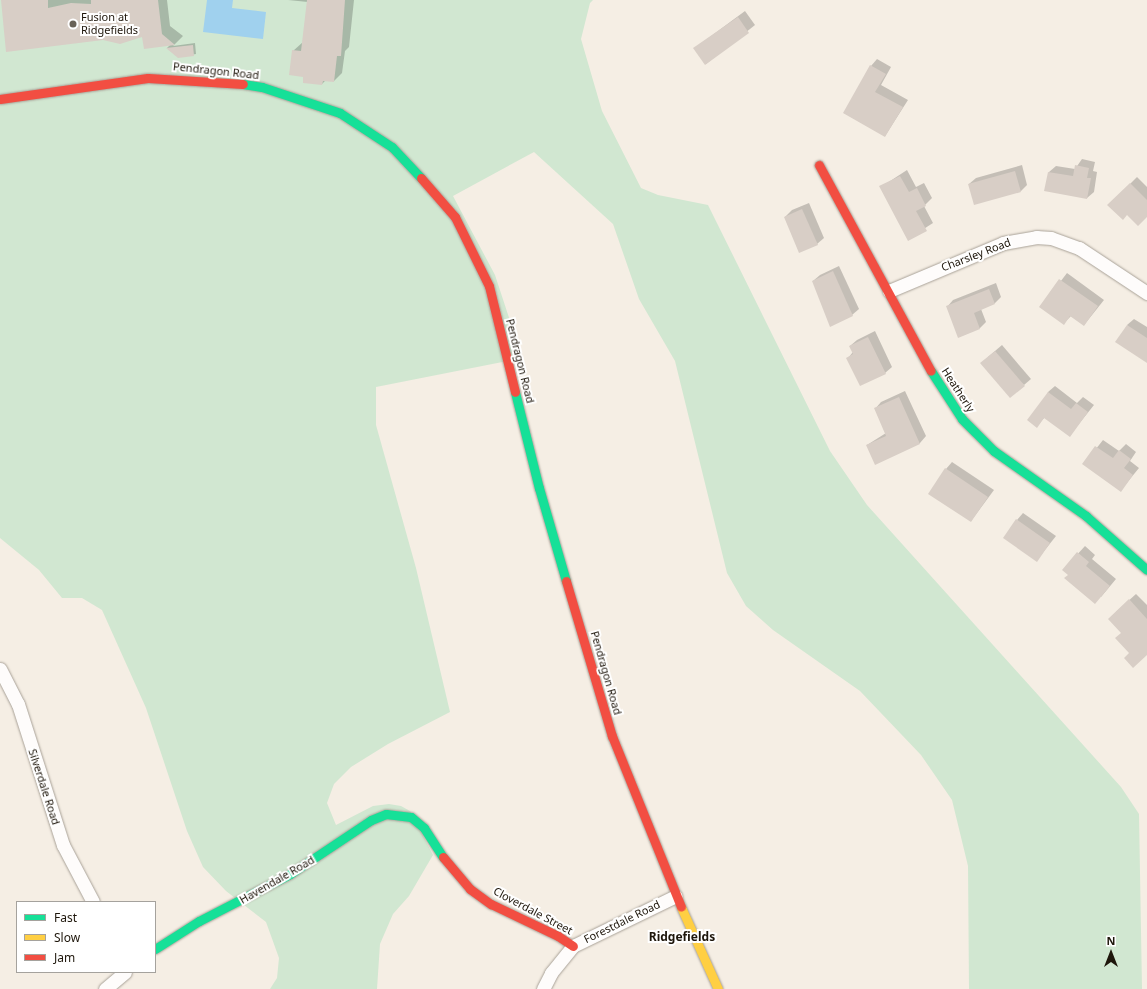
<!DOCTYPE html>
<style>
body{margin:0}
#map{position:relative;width:1147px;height:989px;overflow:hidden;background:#f5eee4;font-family:"Noto Sans",sans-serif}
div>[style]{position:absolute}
.green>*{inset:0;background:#d1e7d1}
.water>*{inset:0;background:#a0d1ee}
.shadow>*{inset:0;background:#0003}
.building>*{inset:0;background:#d8cec6}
.roads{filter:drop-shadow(0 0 1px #a9a298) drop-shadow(0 0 1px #a9a298)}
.street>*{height:13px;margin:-6.5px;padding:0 6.5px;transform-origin:6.5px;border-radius:6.5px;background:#fefcfb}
.fast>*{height:9px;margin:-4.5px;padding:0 4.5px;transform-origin:4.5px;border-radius:4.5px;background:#16e098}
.slow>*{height:9px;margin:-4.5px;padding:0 4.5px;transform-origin:4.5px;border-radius:4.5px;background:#ffcf43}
.jam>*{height:9px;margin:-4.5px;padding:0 4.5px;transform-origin:4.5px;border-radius:4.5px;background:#f24e42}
.dots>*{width:11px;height:11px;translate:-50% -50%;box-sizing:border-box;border:2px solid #fff;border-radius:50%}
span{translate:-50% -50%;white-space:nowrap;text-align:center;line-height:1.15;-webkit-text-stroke:4px #fff;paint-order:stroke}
.poi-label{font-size:11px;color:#1e160b}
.left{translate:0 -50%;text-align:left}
.street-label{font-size:11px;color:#1e160b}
.neighbourhood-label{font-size:12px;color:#1e160b;font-weight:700}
.legend{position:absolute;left:16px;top:901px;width:140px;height:72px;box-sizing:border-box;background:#fff;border:1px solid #a5a29d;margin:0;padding:5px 7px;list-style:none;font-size:12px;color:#1e160b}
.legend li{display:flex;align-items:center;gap:8px;height:20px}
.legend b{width:20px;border:1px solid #a5a29d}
.north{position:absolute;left:1091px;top:933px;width:40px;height:40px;-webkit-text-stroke:3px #fff;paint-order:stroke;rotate:0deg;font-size:11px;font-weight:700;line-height:16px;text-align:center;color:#1e160b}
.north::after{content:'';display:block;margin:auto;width:14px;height:18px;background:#1e160b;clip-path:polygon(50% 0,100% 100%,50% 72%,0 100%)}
</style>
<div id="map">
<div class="green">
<i style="clip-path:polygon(0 0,593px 0,590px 3px,581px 39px,602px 111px,641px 188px,658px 195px,708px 205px,830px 451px,867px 505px,1121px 787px,1139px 814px,1142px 989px,969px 989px,968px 866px,952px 800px,921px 755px,860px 691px,773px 630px,746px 606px,727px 573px,675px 361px,639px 299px,613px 224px,534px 152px,453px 196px,495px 275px,513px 330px,518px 359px,376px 387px,376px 425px,416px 568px,450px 712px,388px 744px,351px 767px,334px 784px,327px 803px,336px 825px,373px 806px,389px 804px,401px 806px,410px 811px,433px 855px,409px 896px,393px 914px,380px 944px,377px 989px,270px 989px,277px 978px,279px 958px,266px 922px,226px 891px,203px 867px,187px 831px,146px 708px,102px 610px,82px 598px,62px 598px,39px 570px,0 538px)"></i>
</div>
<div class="water">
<i style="clip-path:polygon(207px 0,233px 0,232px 8px,266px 12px,263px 39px,203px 32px)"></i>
</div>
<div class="shadow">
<i style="clip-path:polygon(2px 0,167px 0,170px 26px,183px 36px,173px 46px,195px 43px,196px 54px,178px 57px,167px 48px,171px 44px)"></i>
<i style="clip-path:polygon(288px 0,354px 0,349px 47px,345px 51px,342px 73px,334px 81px,326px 80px,322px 84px,304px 76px,293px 51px,303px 42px,308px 2px)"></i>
<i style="clip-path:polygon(745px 11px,755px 25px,706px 64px,695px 48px)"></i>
<i style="clip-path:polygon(877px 59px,891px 67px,881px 85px,908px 100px,885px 136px,844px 113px,871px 66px)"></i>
<i style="clip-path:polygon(1082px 159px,1095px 162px,1093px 171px,1097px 172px,1094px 192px,1087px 198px,1046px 190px,1049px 172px,1056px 166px,1075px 169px)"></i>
<i style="clip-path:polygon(1022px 165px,1027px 185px,1021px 191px,969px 184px,976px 178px)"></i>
<i style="clip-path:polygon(907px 170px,916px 187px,924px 183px,932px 198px,924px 206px,933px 223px,908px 239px,881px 187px)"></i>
<i style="clip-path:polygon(1137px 177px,1147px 187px,1147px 216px,1127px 214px,1109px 205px)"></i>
<i style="clip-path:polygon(809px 203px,824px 238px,817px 244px,785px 217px,792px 210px)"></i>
<i style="clip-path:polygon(839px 266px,859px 309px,852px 315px,813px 281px,820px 275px)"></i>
<i style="clip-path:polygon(1067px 273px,1104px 300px,1084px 325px,1071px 316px,1064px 323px,1041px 307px)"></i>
<i style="clip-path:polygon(996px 283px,1001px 297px,995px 303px,981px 309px,986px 322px,980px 328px,959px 337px,947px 307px,953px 300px)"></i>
<i style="clip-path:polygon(1134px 319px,1147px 327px,1147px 362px,1127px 325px)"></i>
<i style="clip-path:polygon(875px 331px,892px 367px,885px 373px,848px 358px,853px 352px,850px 346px,857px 340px)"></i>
<i style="clip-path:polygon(1002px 345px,1031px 379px,1024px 385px,988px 357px)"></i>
<i style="clip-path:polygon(1055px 386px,1077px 403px,1083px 397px,1094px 405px,1070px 435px,1045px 417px,1037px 426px,1048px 392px)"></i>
<i style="clip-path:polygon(905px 391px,926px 436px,920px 443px,876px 463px,867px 445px,886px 433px,875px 409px,881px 402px)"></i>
<i style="clip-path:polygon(1103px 440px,1119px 451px,1126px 444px,1136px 452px,1130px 461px,1139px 468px,1121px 490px,1084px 464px)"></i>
<i style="clip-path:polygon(952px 462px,994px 490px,971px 521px,946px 469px)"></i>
<i style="clip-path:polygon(1023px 513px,1056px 536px,1037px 560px,1017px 520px)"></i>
<i style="clip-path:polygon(1085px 546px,1095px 555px,1092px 559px,1116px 579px,1101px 597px,1064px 569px)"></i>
<i style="clip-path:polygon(1136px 594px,1147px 605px,1147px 654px,1130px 653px,1116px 612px)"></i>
</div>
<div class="building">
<i style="clip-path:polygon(1px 0,48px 0,48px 8px,71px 3px,91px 4px,91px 0,158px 0,162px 34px,175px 45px,144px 49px,142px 37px,120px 44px,103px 40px,6px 52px)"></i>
<i style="clip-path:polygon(307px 0,345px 0,341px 56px,337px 56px,334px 82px,323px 81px,322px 85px,303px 83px,303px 77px,289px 75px,292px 50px,301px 51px)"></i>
<i style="clip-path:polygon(738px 17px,749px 33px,705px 65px,693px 48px)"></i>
<i style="clip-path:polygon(193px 45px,194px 56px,178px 58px,166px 48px)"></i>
<i style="clip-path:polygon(870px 65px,886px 74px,875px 92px,903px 107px,885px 137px,843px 113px)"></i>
<i style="clip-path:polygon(1075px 165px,1089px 168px,1087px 178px,1091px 178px,1087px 199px,1044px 191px,1048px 172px,1073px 176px)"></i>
<i style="clip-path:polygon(1015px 171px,1021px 192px,974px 205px,968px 184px)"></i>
<i style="clip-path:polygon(900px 176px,909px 192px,917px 188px,926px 206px,916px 211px,927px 231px,908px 241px,879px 186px)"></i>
<i style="clip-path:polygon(1130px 183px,1147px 200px,1147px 217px,1138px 226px,1127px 215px,1123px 220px,1107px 205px)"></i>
<i style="clip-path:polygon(802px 209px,818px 245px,799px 253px,784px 217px)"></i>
<i style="clip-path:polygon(833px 271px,853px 316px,830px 327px,812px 281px)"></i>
<i style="clip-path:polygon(1059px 279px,1098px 306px,1084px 326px,1070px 316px,1064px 325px,1039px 307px)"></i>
<i style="clip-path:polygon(989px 289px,995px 304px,974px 313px,980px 329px,958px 338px,946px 306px)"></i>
<i style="clip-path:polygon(1127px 325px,1147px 338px,1147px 363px,1115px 342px)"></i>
<i style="clip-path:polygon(868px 337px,886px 374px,860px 386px,846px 358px,853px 354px,849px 346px)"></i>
<i style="clip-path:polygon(995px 351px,1025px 386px,1010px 398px,980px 363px)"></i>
<i style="clip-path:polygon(1048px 392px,1071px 409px,1076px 403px,1088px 412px,1070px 437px,1044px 418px,1037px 428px,1027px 420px)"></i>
<i style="clip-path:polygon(899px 397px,920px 444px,875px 465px,866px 445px,886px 436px,874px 408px)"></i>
<i style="clip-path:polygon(1095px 446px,1113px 458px,1119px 450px,1131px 459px,1124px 468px,1133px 475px,1121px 492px,1082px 464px)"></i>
<i style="clip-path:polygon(945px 468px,988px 497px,971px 522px,928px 494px)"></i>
<i style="clip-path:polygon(1016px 519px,1050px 543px,1037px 562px,1003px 538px)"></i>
<i style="clip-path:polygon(1077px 552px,1089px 562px,1086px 566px,1110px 586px,1095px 604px,1064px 578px,1068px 575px,1062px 570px)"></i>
<i style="clip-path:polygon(1129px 599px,1147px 619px,1147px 655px,1133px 668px,1124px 658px,1129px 653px,1115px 638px,1121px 633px,1108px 619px)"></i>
</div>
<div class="roads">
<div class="street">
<i style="left:889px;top:291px;width:124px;rotate:-22.8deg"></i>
<i style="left:1003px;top:243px;width:34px;rotate:-10deg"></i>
<i style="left:1036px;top:237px;width:15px;rotate:4deg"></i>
<i style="left:1051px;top:238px;width:30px;rotate:20deg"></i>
<i style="left:1079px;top:248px;width:82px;rotate:33.5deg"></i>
<i style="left:0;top:669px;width:39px;rotate:63deg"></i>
<i style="left:18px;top:704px;width:148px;rotate:72.3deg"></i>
<i style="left:63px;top:845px;width:64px;rotate:62.2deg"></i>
<i style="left:105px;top:989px;width:26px;rotate:-40deg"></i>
<i style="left:543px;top:989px;width:18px;rotate:-63deg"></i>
<i style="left:551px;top:973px;width:35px;rotate:-51deg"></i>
<i style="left:573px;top:946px;width:114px;rotate:-25.9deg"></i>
</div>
<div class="fast">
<i style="left:243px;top:84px;width:19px;rotate:9deg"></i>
<i style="left:262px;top:87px;width:82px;rotate:18.4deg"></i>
<i style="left:340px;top:113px;width:62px;rotate:33.2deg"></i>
<i style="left:392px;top:147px;width:42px;rotate:46.9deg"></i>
<i style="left:931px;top:371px;width:57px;rotate:57.1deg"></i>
<i style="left:962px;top:419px;width:45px;rotate:45deg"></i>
<i style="left:994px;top:451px;width:113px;rotate:35.2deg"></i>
<i style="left:1086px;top:516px;width:81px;rotate:41.5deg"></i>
<i style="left:515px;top:392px;width:99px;rotate:76deg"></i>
<i style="left:539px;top:488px;width:97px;rotate:73.8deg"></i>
<i style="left:155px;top:949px;width:52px;rotate:-32.5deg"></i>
<i style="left:199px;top:921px;width:102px;rotate:-27.3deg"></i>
<i style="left:290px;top:874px;width:97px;rotate:-33.7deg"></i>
<i style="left:371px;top:820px;width:16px;rotate:-22deg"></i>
<i style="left:386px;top:814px;width:25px;rotate:7deg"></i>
<i style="left:411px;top:817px;width:17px;rotate:40deg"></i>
<i style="left:424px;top:828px;width:35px;rotate:57deg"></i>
</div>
<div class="slow">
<i style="left:681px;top:907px;width:90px;rotate:65.7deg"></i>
</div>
<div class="jam">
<i style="left:0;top:99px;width:149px;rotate:-8.1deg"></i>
<i style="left:148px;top:78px;width:95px;rotate:3.6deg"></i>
<i style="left:819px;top:165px;width:234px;rotate:61.5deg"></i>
<i style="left:421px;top:178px;width:52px;rotate:48.9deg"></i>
<i style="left:455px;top:217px;width:77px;rotate:63.8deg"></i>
<i style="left:489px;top:286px;width:109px;rotate:76.2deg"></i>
<i style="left:566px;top:581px;width:162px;rotate:73.5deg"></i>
<i style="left:612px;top:736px;width:184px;rotate:68deg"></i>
<i style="left:443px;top:857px;width:42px;rotate:49.8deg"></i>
<i style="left:470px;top:889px;width:26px;rotate:36deg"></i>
<i style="left:491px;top:904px;width:74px;rotate:25.5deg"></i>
<i style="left:558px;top:936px;width:18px;rotate:34deg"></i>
</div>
</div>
<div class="dots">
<i style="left:73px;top:24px;background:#696257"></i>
</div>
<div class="poi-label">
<span class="left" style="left:81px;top:24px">Fusion at<br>Ridgefields</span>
</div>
<div class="street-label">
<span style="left:216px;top:71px;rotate:6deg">Pendragon Road</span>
<span style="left:976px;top:255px;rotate:-21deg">Charsley Road</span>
<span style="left:520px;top:361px;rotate:76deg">Pendragon Road</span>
<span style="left:958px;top:390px;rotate:57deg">Heatherly</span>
<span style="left:606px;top:673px;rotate:74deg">Pendragon Road</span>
<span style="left:44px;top:787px;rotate:72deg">Silverdale Road</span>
<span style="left:277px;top:880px;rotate:-30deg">Havendale Road</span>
<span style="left:533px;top:911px;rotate:28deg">Cloverdale Street</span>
<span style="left:622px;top:922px;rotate:-26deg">Forestdale Road</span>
</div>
<div class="neighbourhood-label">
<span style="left:682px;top:937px">Ridgefields</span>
</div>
<ul class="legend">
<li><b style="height:5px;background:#16e098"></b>Fast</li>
<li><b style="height:5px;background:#ffcf43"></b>Slow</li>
<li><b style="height:5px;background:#f24e42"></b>Jam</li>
</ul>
<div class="north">N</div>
</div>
